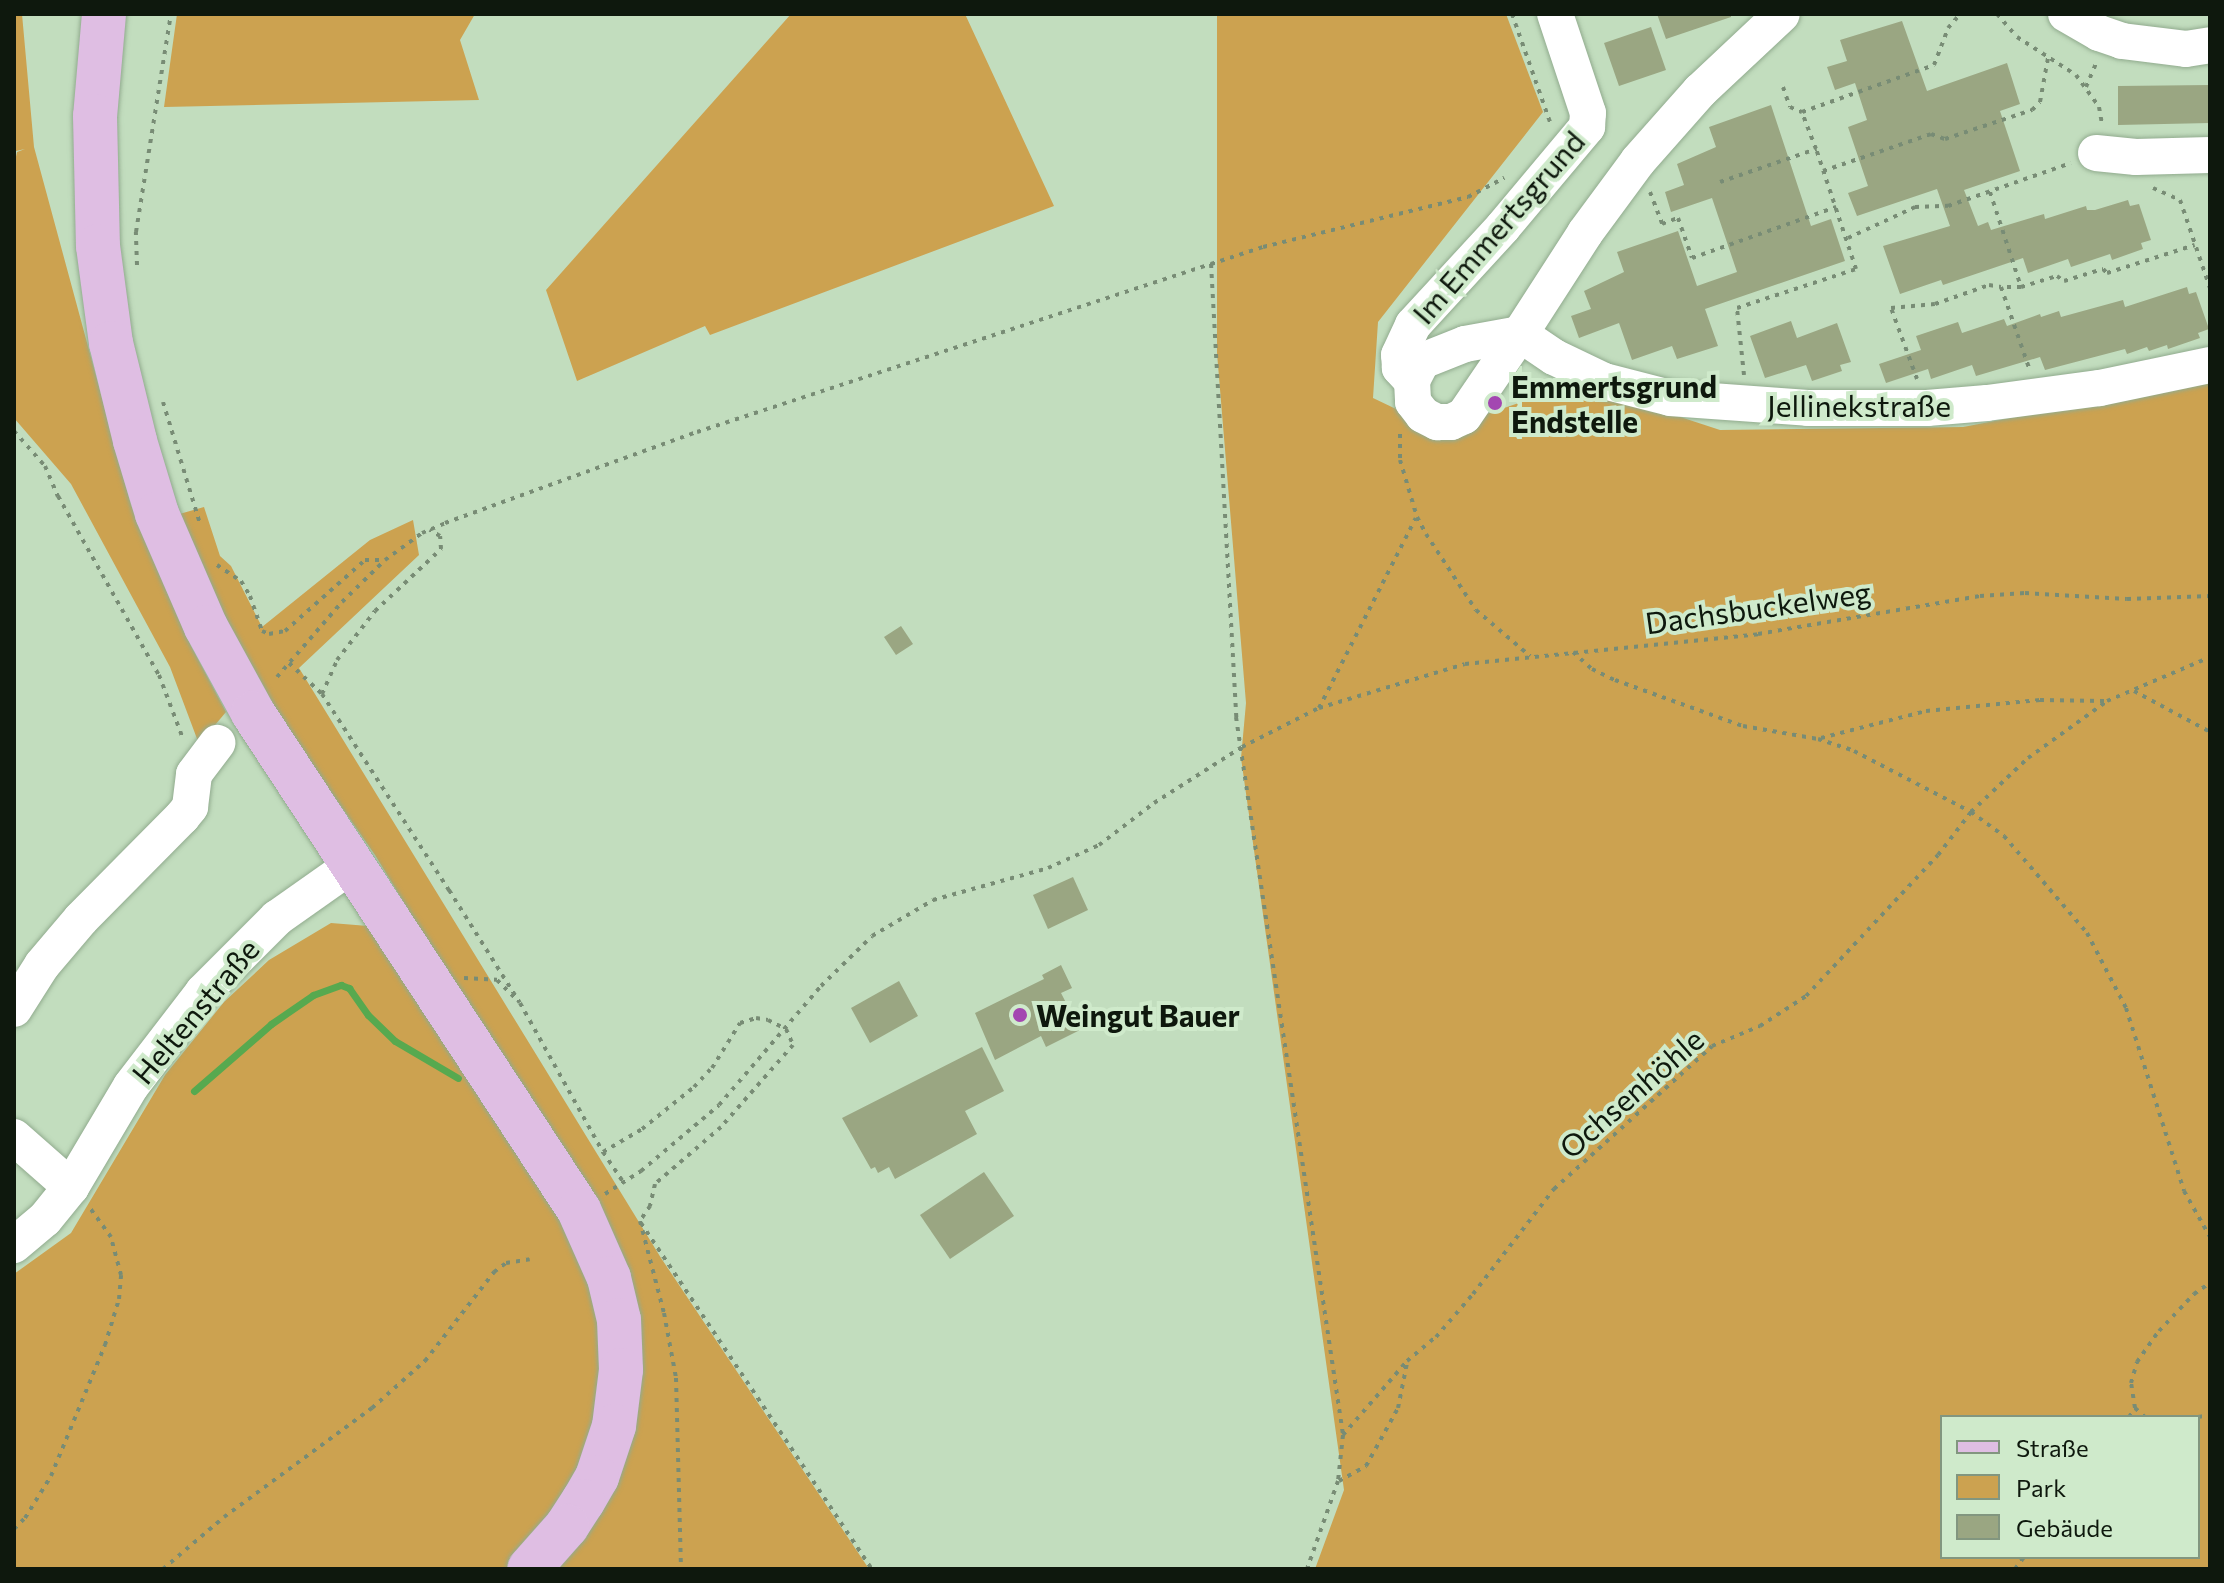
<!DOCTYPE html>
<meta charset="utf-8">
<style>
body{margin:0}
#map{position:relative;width:2224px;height:1583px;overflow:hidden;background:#c2ddbe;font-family:Commissioner,sans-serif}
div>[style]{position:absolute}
.green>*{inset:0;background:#cca250}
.stream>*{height:7px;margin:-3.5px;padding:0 3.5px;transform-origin:3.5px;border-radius:3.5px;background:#57a94f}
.building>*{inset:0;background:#9aa682}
.path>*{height:4px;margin-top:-2px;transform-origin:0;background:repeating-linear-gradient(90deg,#788c75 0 4px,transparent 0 10px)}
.roads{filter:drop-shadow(0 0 2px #91ab8e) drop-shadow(0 0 2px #91ab8e)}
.minor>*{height:36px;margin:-18px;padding:0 18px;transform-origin:18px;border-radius:18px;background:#fff}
.major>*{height:44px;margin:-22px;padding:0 22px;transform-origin:22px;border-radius:22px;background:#dfbee3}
.dots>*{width:22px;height:22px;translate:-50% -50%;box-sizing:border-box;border:4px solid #cfeacb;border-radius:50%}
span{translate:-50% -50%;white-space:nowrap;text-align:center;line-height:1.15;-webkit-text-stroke:8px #cfeacb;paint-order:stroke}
.street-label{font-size:30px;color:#0e180d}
.poi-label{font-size:30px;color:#0e180d;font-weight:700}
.left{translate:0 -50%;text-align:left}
.frame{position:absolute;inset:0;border:16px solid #0e180d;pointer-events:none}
.legend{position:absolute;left:1940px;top:1415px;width:260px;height:144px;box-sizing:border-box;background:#cfeacb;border:2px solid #82967f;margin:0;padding:10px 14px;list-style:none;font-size:24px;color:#0e180d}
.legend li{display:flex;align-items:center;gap:16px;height:40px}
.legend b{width:40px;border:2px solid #82967f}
</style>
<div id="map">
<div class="green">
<i style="clip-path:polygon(14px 14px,22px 14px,34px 147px,131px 505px,191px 646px,226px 712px,199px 744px,170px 667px,71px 484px,14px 418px,14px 166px,17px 152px,25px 149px,16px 151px,14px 160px)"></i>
<i style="clip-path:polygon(177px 14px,475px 14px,460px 40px,479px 100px,164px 107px)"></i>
<i style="clip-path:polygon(791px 14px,965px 14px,1054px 206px,710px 335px,705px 326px,577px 381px,546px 290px)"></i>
<i style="clip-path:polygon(evenodd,1217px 14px,1506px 14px,1543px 112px,1378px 322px,1373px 398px,1440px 430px,1577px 383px,1720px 430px,1963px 427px,2210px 380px,2210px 1569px,1315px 1569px,1344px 1490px,1241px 758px,1246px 703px,1217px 353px,1217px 14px,1942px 1417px,2198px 1417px,2198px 1557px,1942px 1557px,1942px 1417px)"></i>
<i style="clip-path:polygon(204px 507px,220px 556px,231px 566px,262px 627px,370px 540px,413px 520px,419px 555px,299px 668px,661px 1258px,869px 1569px,553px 1569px,641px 1356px,420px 929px,375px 855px,285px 726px,245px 660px,176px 515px)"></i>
<i style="clip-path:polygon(331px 923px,368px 926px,572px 1210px,611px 1367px,584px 1471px,515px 1569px,14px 1569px,14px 1274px,71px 1233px,165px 1075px,224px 1002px,269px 960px)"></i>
</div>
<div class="stream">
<i style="left:194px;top:1091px;width:102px;rotate:-41deg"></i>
<i style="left:271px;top:1024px;width:51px;rotate:-34.6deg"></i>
<i style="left:313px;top:995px;width:30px;rotate:-20deg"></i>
<i style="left:341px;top:985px;width:9px;rotate:21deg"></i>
<i style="left:349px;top:988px;width:33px;rotate:55deg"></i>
<i style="left:368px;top:1015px;width:37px;rotate:44deg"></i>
<i style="left:395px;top:1041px;width:73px;rotate:30.4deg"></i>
</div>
<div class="building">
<i style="clip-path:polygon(1657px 14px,1731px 14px,1731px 17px,1666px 39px)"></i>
<i style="clip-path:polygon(1902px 21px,1927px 91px,2007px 63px,2020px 104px,2000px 111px,2020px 171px,1964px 190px,1978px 226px,1988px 222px,1991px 230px,2044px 214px,2045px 219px,2086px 206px,2087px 210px,2095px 210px,2128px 200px,2130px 206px,2139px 204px,2151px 240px,2141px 243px,2143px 249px,2112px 260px,2110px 254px,2071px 267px,2068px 259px,2028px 273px,2023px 258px,1943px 285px,1941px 280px,1900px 294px,1883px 246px,1950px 226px,1937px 189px,1857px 216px,1848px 193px,1868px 186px,1848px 127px,1867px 120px,1855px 83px,1835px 90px,1827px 67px,1847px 61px,1840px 40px)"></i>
<i style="clip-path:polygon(1651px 27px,1666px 70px,1619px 86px,1604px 43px)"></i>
<i style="clip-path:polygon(2210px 85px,2210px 123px,2118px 125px,2118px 86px)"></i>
<i style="clip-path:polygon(1771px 105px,1811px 226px,1831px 219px,1845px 261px,1705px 309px,1718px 346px,1677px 359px,1672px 346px,1632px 360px,1619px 323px,1579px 338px,1571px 316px,1591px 309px,1584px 291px,1624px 272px,1617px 252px,1678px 231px,1697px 286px,1737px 272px,1712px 198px,1671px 212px,1665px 192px,1684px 185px,1677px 164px,1716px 147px,1709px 127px)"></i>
<i style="clip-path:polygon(2187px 287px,2189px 294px,2196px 292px,2209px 329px,2198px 333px,2200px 338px,2168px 349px,2167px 345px,2149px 351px,2147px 347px,2127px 354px,2125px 349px,2045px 370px,2040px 357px,1976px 376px,1972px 365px,1931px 379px,1928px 369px,1886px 383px,1879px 364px,1921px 350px,1916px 336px,1958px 322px,1962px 333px,2004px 319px,2007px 326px,2040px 314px,2041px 317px,2059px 311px,2061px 317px,2123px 300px,2125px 307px)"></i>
<i style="clip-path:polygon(1791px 321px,1797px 338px,1837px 323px,1851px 362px,1840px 365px,1842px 371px,1812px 381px,1806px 365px,1765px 378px,1750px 336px)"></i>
<i style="clip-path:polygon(901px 626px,913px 644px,896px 655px,884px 637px)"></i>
<i style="clip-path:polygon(1073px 877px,1088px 910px,1048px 929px,1033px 895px)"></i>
<i style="clip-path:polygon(1061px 965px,1072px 988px,1061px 993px,1080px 1030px,1046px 1047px,1041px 1036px,995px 1060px,975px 1013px,1044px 979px,1042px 975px)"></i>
<i style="clip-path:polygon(899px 981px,918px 1016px,870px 1043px,851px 1008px)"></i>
<i style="clip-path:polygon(982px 1047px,1004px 1091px,965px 1111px,977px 1134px,895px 1179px,889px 1167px,878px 1173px,875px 1167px,871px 1169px,842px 1118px)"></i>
<i style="clip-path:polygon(984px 1172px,1014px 1216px,950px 1259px,920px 1215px)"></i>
</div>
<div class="path">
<i style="left:1512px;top:14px;width:118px;rotate:70.6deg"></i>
<i style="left:1997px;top:14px;width:30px;rotate:49deg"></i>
<i style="left:2017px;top:37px;width:70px;rotate:32.8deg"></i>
<i style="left:2076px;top:75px;width:39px;rotate:54deg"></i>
<i style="left:2099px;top:107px;width:17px;rotate:80deg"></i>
<i style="left:1783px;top:87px;width:21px;rotate:71deg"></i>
<i style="left:1790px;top:107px;width:13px;rotate:23deg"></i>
<i style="left:1802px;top:112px;width:140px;rotate:-19.6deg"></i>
<i style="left:1934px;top:65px;width:40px;rotate:-69deg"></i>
<i style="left:1948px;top:28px;width:18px;rotate:-49deg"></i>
<i style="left:2086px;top:87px;width:25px;rotate:-67deg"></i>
<i style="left:1823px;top:171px;width:114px;rotate:-18.9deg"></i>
<i style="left:1931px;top:134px;width:15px;rotate:20deg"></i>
<i style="left:1945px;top:139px;width:92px;rotate:-18.4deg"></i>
<i style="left:2032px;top:110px;width:11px;rotate:-45deg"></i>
<i style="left:2040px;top:102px;width:45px;rotate:-79.7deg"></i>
<i style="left:1720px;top:182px;width:102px;rotate:-19deg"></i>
<i style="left:1816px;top:149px;width:40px;rotate:-111deg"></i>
<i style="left:2153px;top:188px;width:30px;rotate:24deg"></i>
<i style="left:2180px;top:200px;width:93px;rotate:71.2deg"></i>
<i style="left:1650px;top:192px;width:34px;rotate:69deg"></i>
<i style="left:1662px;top:224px;width:17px;rotate:-21deg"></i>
<i style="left:1678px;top:218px;width:42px;rotate:70.7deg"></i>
<i style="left:1692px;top:258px;width:153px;rotate:-19.5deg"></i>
<i style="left:1990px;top:192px;width:100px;rotate:71.9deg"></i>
<i style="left:2021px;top:287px;width:38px;rotate:-17deg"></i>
<i style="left:2057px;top:276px;width:9px;rotate:36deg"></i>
<i style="left:2064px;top:281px;width:41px;rotate:-17.1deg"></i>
<i style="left:2103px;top:269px;width:6px;rotate:45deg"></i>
<i style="left:2107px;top:273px;width:92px;rotate:-17.7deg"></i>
<i style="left:1848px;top:238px;width:74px;rotate:-24.8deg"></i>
<i style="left:1915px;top:207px;width:33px;rotate:-2deg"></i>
<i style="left:1948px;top:206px;width:130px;rotate:-19.3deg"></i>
<i style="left:1211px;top:264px;width:454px;rotate:86.8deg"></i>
<i style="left:1236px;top:717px;width:726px;rotate:81.52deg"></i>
<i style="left:1343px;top:1435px;width:46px;rotate:96.2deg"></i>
<i style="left:1338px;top:1481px;width:93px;rotate:109.4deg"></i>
<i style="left:137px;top:265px;width:33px;rotate:-92deg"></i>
<i style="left:136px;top:232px;width:221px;rotate:-80.9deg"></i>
<i style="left:2021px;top:287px;width:20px;rotate:180deg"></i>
<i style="left:2001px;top:287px;width:86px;rotate:70.9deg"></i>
<i style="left:1744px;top:375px;width:67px;rotate:-96deg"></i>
<i style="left:1737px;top:308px;width:125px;rotate:-18.1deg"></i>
<i style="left:1856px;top:269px;width:126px;rotate:-108.4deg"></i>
<i style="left:1917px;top:379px;width:76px;rotate:-110.1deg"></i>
<i style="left:1891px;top:308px;width:44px;rotate:-5.2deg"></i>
<i style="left:1935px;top:304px;width:57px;rotate:-19.4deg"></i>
<i style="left:1989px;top:285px;width:12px;rotate:9deg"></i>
<i style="left:163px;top:402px;width:127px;rotate:73.1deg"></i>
<i style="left:14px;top:431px;width:47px;rotate:48.5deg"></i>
<i style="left:45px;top:466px;width:33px;rotate:67deg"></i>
<i style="left:58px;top:496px;width:206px;rotate:60.6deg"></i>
<i style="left:159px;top:675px;width:68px;rotate:69.4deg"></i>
<i style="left:1400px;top:434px;width:26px;rotate:90deg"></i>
<i style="left:1400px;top:460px;width:59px;rotate:73.4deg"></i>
<i style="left:1417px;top:517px;width:19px;rotate:62deg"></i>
<i style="left:1426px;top:534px;width:91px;rotate:56.7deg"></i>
<i style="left:1476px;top:610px;width:71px;rotate:40.4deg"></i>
<i style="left:217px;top:565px;width:29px;rotate:34deg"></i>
<i style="left:241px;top:581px;width:17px;rotate:59deg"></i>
<i style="left:250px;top:596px;width:37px;rotate:71deg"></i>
<i style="left:262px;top:631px;width:8px;rotate:23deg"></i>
<i style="left:269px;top:634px;width:16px;rotate:-11deg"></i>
<i style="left:285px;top:631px;width:107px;rotate:-41.6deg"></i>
<i style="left:365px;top:560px;width:19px"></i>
<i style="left:1573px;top:652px;width:25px;rotate:42deg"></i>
<i style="left:1592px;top:669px;width:25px;rotate:26deg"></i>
<i style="left:1615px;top:680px;width:136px;rotate:19.8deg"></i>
<i style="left:1743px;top:726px;width:76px;rotate:9.8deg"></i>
<i style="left:1818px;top:739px;width:38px;rotate:18deg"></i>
<i style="left:1854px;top:751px;width:132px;rotate:27.5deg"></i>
<i style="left:1971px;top:812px;width:41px;rotate:36deg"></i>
<i style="left:2004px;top:836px;width:128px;rotate:49.4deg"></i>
<i style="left:2087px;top:933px;width:85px;rotate:62.5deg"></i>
<i style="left:2126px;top:1008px;width:192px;rotate:72.4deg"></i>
<i style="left:2184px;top:1191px;width:53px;rotate:60.5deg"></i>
<i style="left:289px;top:663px;width:45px;rotate:43.2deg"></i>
<i style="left:322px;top:694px;width:234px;rotate:57.1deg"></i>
<i style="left:449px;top:890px;width:133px;rotate:57.9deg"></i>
<i style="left:520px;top:1003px;width:171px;rotate:60.9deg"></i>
<i style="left:603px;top:1152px;width:45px;rotate:-30.5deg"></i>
<i style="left:642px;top:1129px;width:67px;rotate:-38.9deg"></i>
<i style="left:694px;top:1087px;width:26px;rotate:-47deg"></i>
<i style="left:712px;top:1068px;width:53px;rotate:-58.1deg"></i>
<i style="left:740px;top:1023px;width:17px;rotate:-17deg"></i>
<i style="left:756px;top:1018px;width:12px;rotate:9deg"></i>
<i style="left:768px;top:1020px;width:20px;rotate:27deg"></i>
<i style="left:786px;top:1029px;width:17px;rotate:66deg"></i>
<i style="left:793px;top:1045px;width:109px;rotate:131.3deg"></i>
<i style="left:721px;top:1127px;width:87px;rotate:139.2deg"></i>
<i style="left:655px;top:1184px;width:23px;rotate:103deg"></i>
<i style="left:650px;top:1206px;width:18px;rotate:124deg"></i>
<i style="left:640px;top:1221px;width:95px;rotate:75.4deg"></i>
<i style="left:664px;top:1313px;width:66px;rotate:79.5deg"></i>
<i style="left:676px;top:1378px;width:191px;rotate:88.5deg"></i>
<i style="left:277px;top:677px;width:99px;rotate:-49.1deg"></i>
<i style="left:342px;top:602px;width:60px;rotate:-44.3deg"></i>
<i style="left:385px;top:560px;width:46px;rotate:-36.1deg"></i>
<i style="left:422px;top:533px;width:25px;rotate:-23deg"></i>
<i style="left:445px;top:523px;width:268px;rotate:-19.9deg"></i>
<i style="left:697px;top:432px;width:541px;rotate:-18.1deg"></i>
<i style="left:1211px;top:264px;width:55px;rotate:-18.1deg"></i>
<i style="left:1263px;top:247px;width:211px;rotate:-13.7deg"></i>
<i style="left:1468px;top:197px;width:41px;rotate:-27.8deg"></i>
<i style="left:2134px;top:691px;width:86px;rotate:28.3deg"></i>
<i style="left:322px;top:694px;width:37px;rotate:-66deg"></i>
<i style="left:337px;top:660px;width:62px;rotate:-52.2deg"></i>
<i style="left:375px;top:611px;width:91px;rotate:-43.2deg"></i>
<i style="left:441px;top:549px;width:13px;rotate:-94deg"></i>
<i style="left:440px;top:536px;width:12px;rotate:-149deg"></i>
<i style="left:1319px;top:708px;width:213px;rotate:-63deg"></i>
<i style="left:1821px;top:738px;width:108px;rotate:-14.4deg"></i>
<i style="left:1926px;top:711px;width:115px;rotate:-5.5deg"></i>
<i style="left:2040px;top:700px;width:64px;rotate:0.9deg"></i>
<i style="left:464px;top:978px;width:33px;rotate:3deg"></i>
<i style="left:497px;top:980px;width:25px;rotate:45deg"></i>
<i style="left:603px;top:1152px;width:36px;rotate:56deg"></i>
<i style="left:605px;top:1194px;width:43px;rotate:-32.6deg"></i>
<i style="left:641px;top:1171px;width:102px;rotate:-40.2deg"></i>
<i style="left:719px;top:1105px;width:157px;rotate:-49.4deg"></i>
<i style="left:821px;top:986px;width:71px;rotate:-44.4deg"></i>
<i style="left:872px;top:936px;width:71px;rotate:-30.5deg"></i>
<i style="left:933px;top:900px;width:119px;rotate:-15.5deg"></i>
<i style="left:1048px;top:868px;width:56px;rotate:-24.3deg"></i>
<i style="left:1099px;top:845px;width:69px;rotate:-37.4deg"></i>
<i style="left:1154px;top:803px;width:104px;rotate:-32.5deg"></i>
<i style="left:1242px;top:747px;width:86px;rotate:-26.9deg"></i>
<i style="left:1319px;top:708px;width:152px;rotate:-16.8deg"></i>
<i style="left:1465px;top:664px;width:295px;rotate:-5.8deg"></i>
<i style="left:1758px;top:634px;width:225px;rotate:-9.7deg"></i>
<i style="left:1980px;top:596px;width:45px;rotate:-3.8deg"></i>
<i style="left:2025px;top:593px;width:102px;rotate:3.4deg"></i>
<i style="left:2127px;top:599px;width:83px;rotate:-2.1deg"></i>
<i style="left:641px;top:1223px;width:416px;rotate:56.3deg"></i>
<i style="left:2135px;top:1408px;width:13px;rotate:42deg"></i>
<i style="left:2129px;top:1417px;width:11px;rotate:-56deg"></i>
<i style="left:2135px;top:1408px;width:25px;rotate:-99deg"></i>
<i style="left:2131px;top:1383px;width:22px;rotate:-74deg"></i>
<i style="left:2137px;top:1362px;width:38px;rotate:-55deg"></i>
<i style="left:2159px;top:1331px;width:51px;rotate:-46.6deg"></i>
<i style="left:2194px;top:1294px;width:19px;rotate:-35deg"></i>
<i style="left:2198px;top:1417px;width:12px;rotate:-9deg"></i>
<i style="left:1343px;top:1435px;width:98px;rotate:-49.1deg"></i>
<i style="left:1407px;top:1361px;width:38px;rotate:-40deg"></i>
<i style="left:1436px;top:1337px;width:57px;rotate:-49.3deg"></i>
<i style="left:1473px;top:1294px;width:133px;rotate:-52.4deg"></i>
<i style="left:1554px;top:1189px;width:213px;rotate:-42.1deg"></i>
<i style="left:1712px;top:1046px;width:52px;rotate:-22.6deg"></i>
<i style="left:1760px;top:1026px;width:55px;rotate:-33.1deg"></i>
<i style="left:1806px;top:996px;width:193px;rotate:-46.9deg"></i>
<i style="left:1938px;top:855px;width:54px;rotate:-52.5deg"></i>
<i style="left:1971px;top:812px;width:79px;rotate:-43.5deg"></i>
<i style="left:2028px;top:758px;width:97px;rotate:-35.8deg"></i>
<i style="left:2107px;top:701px;width:112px;rotate:-23.1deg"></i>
<i style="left:1339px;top:1481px;width:31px;rotate:-29deg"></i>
<i style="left:1366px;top:1466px;width:66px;rotate:-61.1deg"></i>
<i style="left:1398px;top:1408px;width:46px;rotate:-78.7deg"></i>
<i style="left:14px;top:1529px;width:16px;rotate:-45deg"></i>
<i style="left:25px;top:1518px;width:49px;rotate:-58.2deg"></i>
<i style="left:51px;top:1476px;width:142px;rotate:-67.6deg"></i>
<i style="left:105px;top:1345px;width:48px;rotate:-73.1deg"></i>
<i style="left:119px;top:1299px;width:24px;rotate:-85deg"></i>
<i style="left:121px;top:1275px;width:39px;rotate:-105deg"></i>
<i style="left:111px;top:1237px;width:36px;rotate:-126deg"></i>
<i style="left:163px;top:1569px;width:80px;rotate:-40.4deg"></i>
<i style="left:224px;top:1517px;width:184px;rotate:-36.4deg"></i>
<i style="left:372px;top:1408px;width:71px;rotate:-41.6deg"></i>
<i style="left:425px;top:1361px;width:113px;rotate:-52.2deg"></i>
<i style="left:494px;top:1272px;width:15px;rotate:-37deg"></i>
<i style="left:506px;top:1263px;width:24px;rotate:-9deg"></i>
<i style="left:2015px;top:1569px;width:15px;rotate:-53deg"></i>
</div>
<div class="roads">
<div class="minor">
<i style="left:2066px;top:14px;width:38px;rotate:30deg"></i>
<i style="left:2099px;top:33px;width:24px;rotate:19deg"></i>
<i style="left:2122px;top:41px;width:64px;rotate:7.1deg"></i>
<i style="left:2186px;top:49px;width:24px;rotate:-9deg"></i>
<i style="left:2096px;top:153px;width:40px;rotate:5.7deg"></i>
<i style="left:2136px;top:157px;width:74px;rotate:-1.5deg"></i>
<i style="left:1520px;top:334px;width:56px;rotate:169.7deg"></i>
<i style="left:1465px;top:344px;width:46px;rotate:158.4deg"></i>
<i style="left:1422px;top:361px;width:22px;rotate:117deg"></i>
<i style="left:1412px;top:381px;width:21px;rotate:87deg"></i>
<i style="left:1413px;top:402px;width:16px;rotate:52deg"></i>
<i style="left:1423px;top:415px;width:16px;rotate:27deg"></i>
<i style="left:1437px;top:422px;width:14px"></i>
<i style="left:1451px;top:422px;width:14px;rotate:-25deg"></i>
<i style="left:1464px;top:416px;width:99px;rotate:-55.7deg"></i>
<i style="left:1520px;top:334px;width:120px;rotate:-57.2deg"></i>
<i style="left:1585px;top:233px;width:89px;rotate:-53.6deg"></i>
<i style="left:1638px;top:161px;width:94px;rotate:-48.5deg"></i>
<i style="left:1700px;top:91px;width:112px;rotate:-43.2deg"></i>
<i style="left:1520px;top:334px;width:41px;rotate:34.1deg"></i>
<i style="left:1554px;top:357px;width:55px;rotate:25.6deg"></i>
<i style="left:1604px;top:381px;width:68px;rotate:14.4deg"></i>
<i style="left:1670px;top:398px;width:138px;rotate:4.1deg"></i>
<i style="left:1808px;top:408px;width:119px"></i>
<i style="left:1927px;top:408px;width:60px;rotate:-4.8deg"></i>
<i style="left:1987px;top:403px;width:114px;rotate:-7.6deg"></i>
<i style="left:2100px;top:388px;width:112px;rotate:-11.8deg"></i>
<i style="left:1412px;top:381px;width:18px;rotate:-133deg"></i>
<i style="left:1400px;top:368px;width:13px;rotate:-94deg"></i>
<i style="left:1399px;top:355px;width:33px;rotate:-65deg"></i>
<i style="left:1413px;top:325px;width:133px;rotate:-47.4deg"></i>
<i style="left:1503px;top:227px;width:131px;rotate:-50deg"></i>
<i style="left:1587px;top:127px;width:14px;rotate:-86deg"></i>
<i style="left:1588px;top:113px;width:104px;rotate:-108.4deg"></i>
<i style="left:14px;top:1009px;width:52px;rotate:-57.5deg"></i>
<i style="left:42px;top:965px;width:60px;rotate:-49.7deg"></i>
<i style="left:81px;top:919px;width:144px;rotate:-45.3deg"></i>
<i style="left:182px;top:817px;width:13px;rotate:-51deg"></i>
<i style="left:190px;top:807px;width:33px;rotate:-83deg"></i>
<i style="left:194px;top:774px;width:39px;rotate:-53deg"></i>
<i style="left:14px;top:1137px;width:76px;rotate:41.3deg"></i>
<i style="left:14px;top:1245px;width:40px;rotate:-40deg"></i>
<i style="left:45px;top:1219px;width:41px;rotate:-50.9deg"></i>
<i style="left:71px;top:1187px;width:117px;rotate:-59.3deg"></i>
<i style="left:131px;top:1086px;width:118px;rotate:-52.5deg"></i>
<i style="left:203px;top:992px;width:105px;rotate:-45deg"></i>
<i style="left:277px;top:918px;width:92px;rotate:-35.2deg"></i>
</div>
<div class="major">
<i style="left:104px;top:14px;width:102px;rotate:95deg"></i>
<i style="left:95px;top:116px;width:130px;rotate:88.7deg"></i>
<i style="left:98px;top:246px;width:98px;rotate:82.4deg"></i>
<i style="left:111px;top:343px;width:101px;rotate:76.2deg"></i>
<i style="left:135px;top:441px;width:76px;rotate:73.2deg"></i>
<i style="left:157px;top:514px;width:123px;rotate:66.6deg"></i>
<i style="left:206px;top:627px;width:98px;rotate:61.3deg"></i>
<i style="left:253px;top:713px;width:594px;rotate:56.74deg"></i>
<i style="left:579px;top:1210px;width:74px;rotate:66.2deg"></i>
<i style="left:609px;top:1278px;width:43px;rotate:76.6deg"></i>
<i style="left:619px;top:1320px;width:50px;rotate:87.7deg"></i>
<i style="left:621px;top:1370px;width:56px;rotate:97.1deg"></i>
<i style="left:614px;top:1426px;width:54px;rotate:108.4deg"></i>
<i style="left:597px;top:1477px;width:28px;rotate:120deg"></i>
<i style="left:583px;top:1501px;width:30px;rotate:123deg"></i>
<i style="left:567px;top:1526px;width:57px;rotate:131.5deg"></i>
</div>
</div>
<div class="dots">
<i style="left:1495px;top:403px;background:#a347b1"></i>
<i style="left:1020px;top:1015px;background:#a347b1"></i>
</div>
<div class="street-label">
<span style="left:1498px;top:227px;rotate:-49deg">Im Emmertsgrund</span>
<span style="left:1859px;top:405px">Jellinekstraße</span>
<span style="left:1758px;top:607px;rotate:-8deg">Dachsbuckelweg</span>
<span style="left:195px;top:1011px;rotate:-50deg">Heltenstraße</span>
<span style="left:1631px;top:1093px;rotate:-41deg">Ochsenhöhle</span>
</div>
<div class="poi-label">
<span class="left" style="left:1511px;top:403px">Emmertsgrund<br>Endstelle</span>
<span class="left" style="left:1036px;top:1015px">Weingut Bauer</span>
</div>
<div class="frame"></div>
<ul class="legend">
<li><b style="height:10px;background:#dfbee3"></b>Straße</li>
<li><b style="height:22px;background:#cca250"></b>Park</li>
<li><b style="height:22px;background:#9aa682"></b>Gebäude</li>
</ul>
</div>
